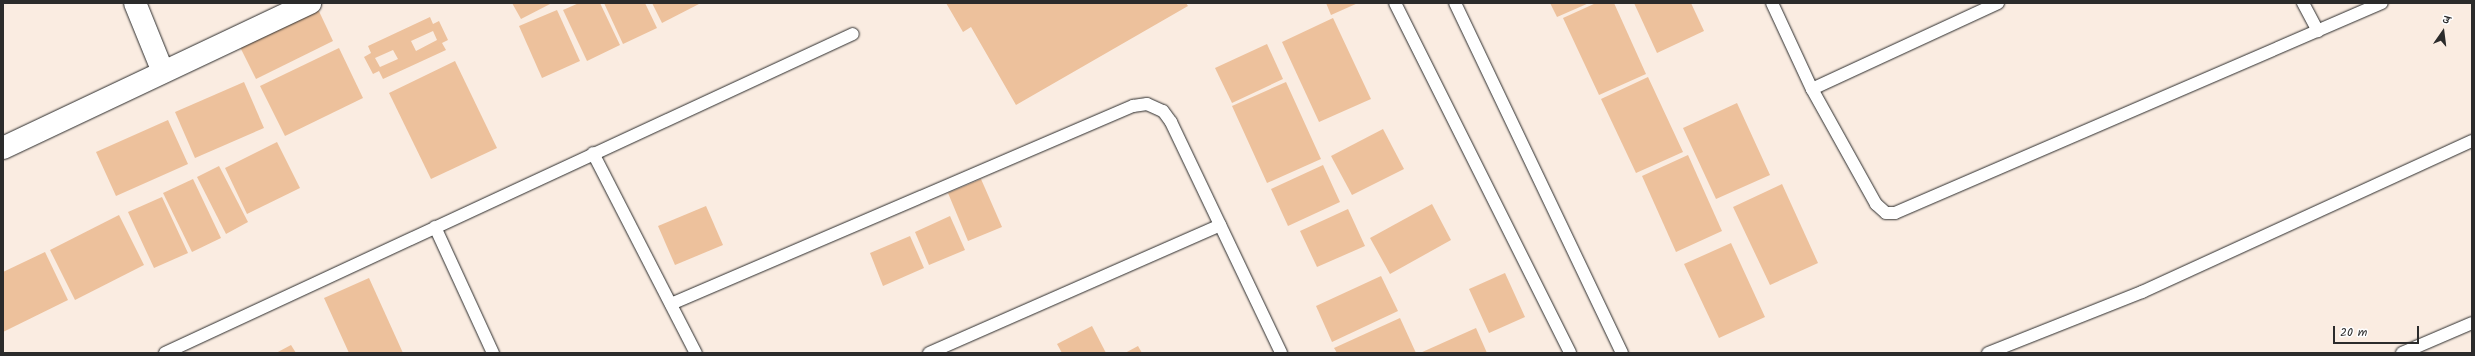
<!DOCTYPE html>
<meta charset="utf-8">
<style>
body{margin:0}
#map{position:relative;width:2475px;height:356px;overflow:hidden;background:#faece1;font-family:Kalam,"Playpen Sans Deva",sans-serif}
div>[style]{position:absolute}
.building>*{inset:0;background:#edc19c}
.roads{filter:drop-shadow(0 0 1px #2b2b2b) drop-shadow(0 0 1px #2b2b2b)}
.service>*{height:12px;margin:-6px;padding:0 6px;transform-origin:6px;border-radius:6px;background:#fff}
.minor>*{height:22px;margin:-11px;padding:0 11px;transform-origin:11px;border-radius:11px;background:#fff}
span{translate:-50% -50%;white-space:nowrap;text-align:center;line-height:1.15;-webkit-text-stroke:3px #fff;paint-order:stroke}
.frame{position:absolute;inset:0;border:4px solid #2b2b2b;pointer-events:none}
.north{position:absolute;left:2423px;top:12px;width:40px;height:40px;-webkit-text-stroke:3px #fff;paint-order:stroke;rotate:14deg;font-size:11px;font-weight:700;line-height:16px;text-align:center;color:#2b2b2b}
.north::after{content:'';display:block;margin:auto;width:14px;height:18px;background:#2b2b2b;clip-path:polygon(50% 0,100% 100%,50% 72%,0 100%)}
.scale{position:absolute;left:2333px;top:326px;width:86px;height:18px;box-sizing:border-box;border:2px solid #2b2b2b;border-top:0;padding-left:5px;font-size:12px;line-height:14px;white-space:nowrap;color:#2b2b2b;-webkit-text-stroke:3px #fff;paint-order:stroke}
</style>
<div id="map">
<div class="building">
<i style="clip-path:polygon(512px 3px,552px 3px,521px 19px)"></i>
<i style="clip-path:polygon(579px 3px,600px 3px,620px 45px,587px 61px,563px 10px)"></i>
<i style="clip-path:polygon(604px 3px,645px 3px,657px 28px,623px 44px)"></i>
<i style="clip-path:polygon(652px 3px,699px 3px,699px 4px,662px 23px)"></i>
<i style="clip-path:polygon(946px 3px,1186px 3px,1188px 6px,1016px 105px,971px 27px,963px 32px)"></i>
<i style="clip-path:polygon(1326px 3px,1358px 3px,1331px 15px)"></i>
<i style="clip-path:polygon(1550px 3px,1589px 3px,1557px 17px)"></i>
<i style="clip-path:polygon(1596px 3px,1614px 3px,1646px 74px,1599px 95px,1563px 18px)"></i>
<i style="clip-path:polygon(1634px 3px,1691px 3px,1704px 31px,1657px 53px)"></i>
<i style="clip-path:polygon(317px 7px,333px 41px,256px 79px,239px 45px)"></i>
<i style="clip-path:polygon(557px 10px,580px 61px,542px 78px,519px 26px)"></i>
<i style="clip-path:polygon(evenodd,430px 17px,433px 24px,439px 21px,448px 40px,442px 43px,446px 50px,383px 79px,379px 71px,373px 74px,364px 57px,371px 53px,368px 46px,430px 17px,433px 31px,437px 40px,416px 51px,411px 41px,433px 31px,430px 17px,393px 50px,398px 59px,380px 67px,375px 58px,393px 50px)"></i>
<i style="clip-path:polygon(1333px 18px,1371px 99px,1319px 122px,1282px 42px)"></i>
<i style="clip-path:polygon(1267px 44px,1283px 79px,1232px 103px,1215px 68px)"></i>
<i style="clip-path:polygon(339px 48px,363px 98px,285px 136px,260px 86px)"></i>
<i style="clip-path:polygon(455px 61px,497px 148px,431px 179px,389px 93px)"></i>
<i style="clip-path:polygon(1648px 77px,1683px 152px,1636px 173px,1601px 99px)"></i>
<i style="clip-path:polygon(244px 82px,264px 128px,195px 158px,175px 112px)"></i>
<i style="clip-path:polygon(1286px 82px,1321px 159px,1267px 183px,1232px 106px)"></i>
<i style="clip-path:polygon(1737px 103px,1770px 175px,1716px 199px,1683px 128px)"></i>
<i style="clip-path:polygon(168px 120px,188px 164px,116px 196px,96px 152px)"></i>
<i style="clip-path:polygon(1383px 129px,1404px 169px,1352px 195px,1331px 156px)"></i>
<i style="clip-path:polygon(277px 142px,300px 188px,247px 214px,225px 168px)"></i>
<i style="clip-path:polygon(1688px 155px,1722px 231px,1676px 252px,1642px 176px)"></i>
<i style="clip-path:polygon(1323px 165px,1340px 202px,1288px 226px,1271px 189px)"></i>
<i style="clip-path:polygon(219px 166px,248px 222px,226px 234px,197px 177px)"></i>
<i style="clip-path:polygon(193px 179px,221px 238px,192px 252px,163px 193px)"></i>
<i style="clip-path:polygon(981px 179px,1002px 227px,968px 241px,948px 193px)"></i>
<i style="clip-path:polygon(1782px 184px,1818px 263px,1770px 285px,1733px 207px)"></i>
<i style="clip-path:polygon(162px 197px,188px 253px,154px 268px,128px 212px)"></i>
<i style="clip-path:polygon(1432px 204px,1451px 240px,1390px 274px,1370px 238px)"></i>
<i style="clip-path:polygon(706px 206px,723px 245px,675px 265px,658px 226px)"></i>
<i style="clip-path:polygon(1348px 209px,1365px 246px,1317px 267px,1300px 231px)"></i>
<i style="clip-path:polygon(119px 215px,144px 265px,75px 300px,50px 250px)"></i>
<i style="clip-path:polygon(950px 216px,965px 250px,929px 265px,915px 232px)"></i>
<i style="clip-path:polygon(910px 236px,924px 268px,883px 286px,870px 253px)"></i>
<i style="clip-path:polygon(1731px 243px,1765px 317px,1719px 338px,1684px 264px)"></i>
<i style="clip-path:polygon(45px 252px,68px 300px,3px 332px,3px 272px)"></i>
<i style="clip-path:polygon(1505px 273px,1525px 317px,1489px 333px,1469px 289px)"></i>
<i style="clip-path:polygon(1381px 276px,1398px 311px,1332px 342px,1316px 306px)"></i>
<i style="clip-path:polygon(369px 278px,403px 353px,349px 353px,324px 298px)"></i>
<i style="clip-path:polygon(1400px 318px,1416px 353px,1337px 353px,1334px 348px)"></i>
<i style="clip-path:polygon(1092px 326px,1106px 353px,1062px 353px,1057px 344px)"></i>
<i style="clip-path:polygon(1476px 328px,1487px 353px,1420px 353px)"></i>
<i style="clip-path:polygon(291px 345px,296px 353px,276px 353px)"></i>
<i style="clip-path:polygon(1138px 346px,1142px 353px,1125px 353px)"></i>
</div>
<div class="roads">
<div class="service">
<i style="left:1395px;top:3px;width:391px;rotate:63.4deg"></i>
<i style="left:1455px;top:3px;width:388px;rotate:64.5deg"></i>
<i style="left:1772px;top:3px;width:95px;rotate:65.1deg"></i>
<i style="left:1812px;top:89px;width:132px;rotate:60.9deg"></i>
<i style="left:1876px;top:204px;width:13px;rotate:42deg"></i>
<i style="left:1886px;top:213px;width:9px"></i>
<i style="left:1895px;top:213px;width:530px;rotate:-23.33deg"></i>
<i style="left:2303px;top:3px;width:32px;rotate:62deg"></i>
<i style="left:1812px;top:89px;width:205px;rotate:-24.8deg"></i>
<i style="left:593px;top:153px;width:225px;rotate:62.8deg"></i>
<i style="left:435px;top:227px;width:139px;rotate:65.3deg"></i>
<i style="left:671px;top:304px;width:503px;rotate:-23.2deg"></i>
<i style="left:1133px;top:106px;width:14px;rotate:-8deg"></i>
<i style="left:1147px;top:104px;width:17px;rotate:24deg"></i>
<i style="left:1163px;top:111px;width:14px;rotate:54deg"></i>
<i style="left:1171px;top:122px;width:256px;rotate:64.5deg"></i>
<i style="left:165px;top:353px;width:758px;rotate:-24.88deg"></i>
<i style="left:929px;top:353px;width:318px;rotate:-23.7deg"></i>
<i style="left:1988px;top:353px;width:166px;rotate:-21.6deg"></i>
<i style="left:2142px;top:292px;width:363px;rotate:-24.6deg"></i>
<i style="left:2402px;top:353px;width:76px;rotate:-23.2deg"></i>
</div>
<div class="minor">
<i style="left:135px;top:3px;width:74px;rotate:67.9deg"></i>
<i style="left:3px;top:148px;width:340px;rotate:-25.3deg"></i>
</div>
</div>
<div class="frame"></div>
<div class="north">उ</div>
<div class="scale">20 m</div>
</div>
